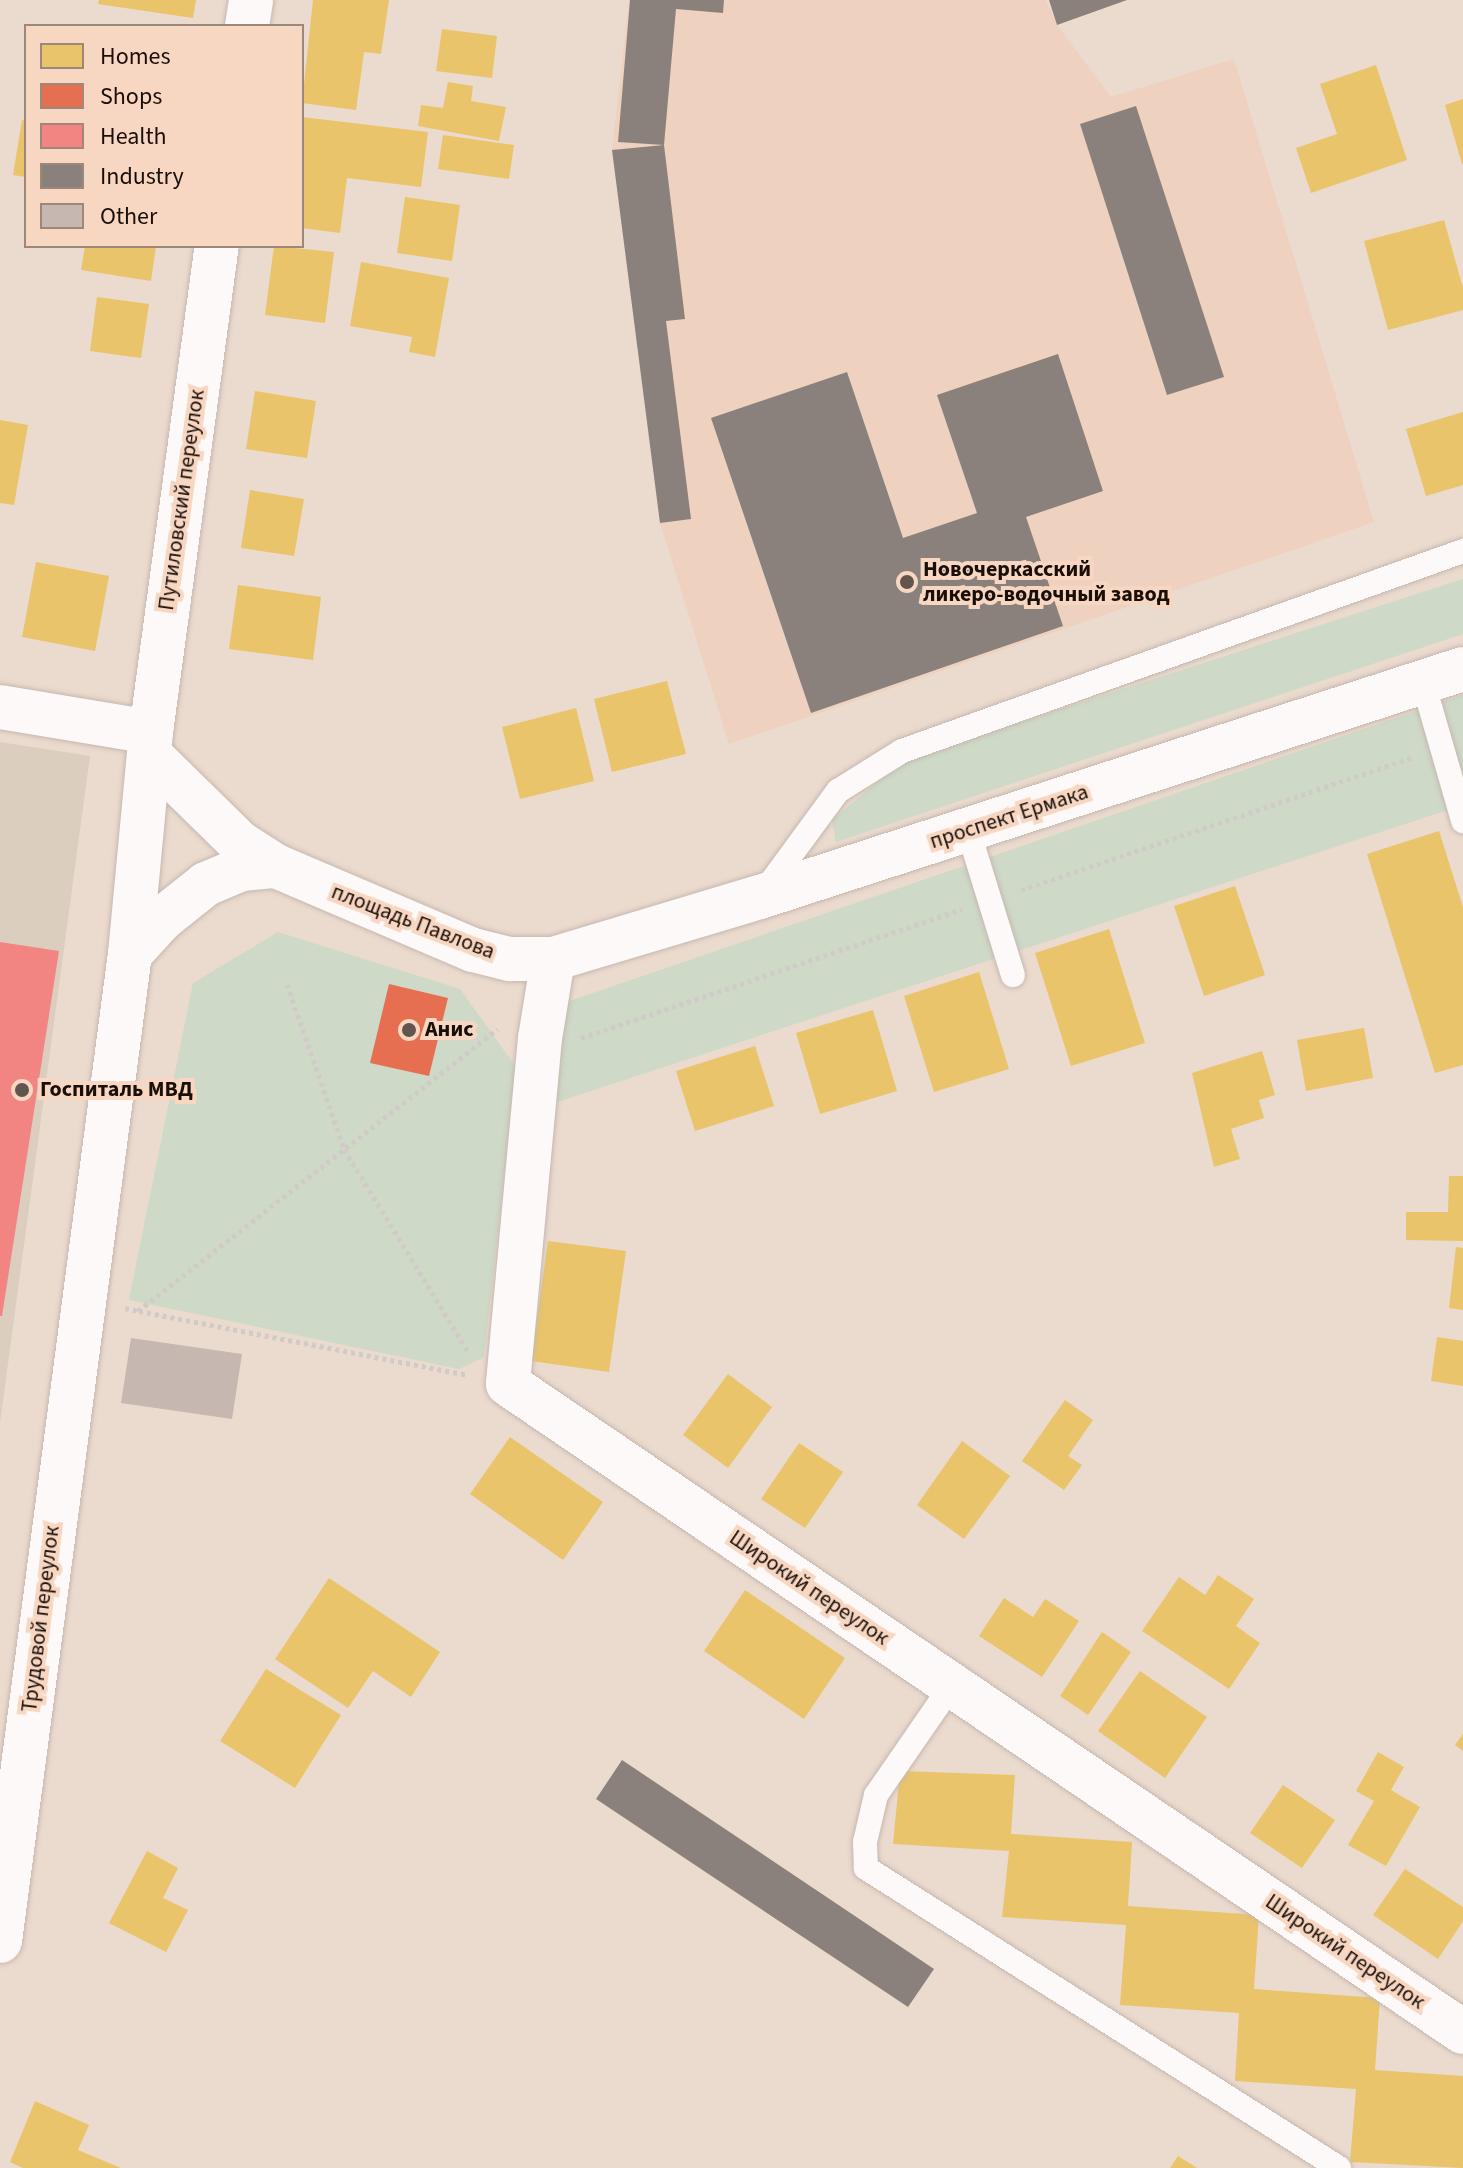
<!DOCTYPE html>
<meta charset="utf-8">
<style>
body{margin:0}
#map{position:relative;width:1463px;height:2168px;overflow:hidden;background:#ebdace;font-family:"Source Sans 3",sans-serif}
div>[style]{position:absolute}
.built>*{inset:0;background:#eed1be}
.medical>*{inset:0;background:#dccebe}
.green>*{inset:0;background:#ced9c7}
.homes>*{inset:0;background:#e9c46a}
.shops>*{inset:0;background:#e76f51}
.health>*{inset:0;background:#f28482}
.industry>*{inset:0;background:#8a817c}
.building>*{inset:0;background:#c6b8b0}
.path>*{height:5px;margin-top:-2.5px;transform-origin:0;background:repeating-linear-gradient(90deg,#d0cbc8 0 4px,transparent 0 8px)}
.roads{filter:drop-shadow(0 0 2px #c5b8af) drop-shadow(0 0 2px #c5b8af)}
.service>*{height:24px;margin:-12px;padding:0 12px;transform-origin:12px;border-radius:12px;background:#fcf9f8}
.minor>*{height:44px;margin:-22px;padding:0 22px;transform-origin:22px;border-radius:22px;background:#fcf9f8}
.tertiary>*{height:44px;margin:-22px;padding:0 22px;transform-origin:22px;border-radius:22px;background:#fcf9f8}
.dots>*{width:22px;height:22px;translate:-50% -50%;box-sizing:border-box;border:4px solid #f7d7c2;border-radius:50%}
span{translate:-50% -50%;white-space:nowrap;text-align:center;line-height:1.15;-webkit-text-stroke:8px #f7d7c2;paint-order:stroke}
.street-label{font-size:22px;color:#190e08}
.poi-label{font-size:22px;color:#190e08;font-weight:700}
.left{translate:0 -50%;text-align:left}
.legend{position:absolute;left:24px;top:24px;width:280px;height:224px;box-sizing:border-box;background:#f7d7c2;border:2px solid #9e8778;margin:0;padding:10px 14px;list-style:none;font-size:24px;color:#190e08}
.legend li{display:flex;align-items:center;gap:16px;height:40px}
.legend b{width:40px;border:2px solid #9e8778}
</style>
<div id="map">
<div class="built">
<i style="clip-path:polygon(629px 0,1046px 0,1057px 25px,1111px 97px,1234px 59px,1374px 522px,729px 744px,660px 523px,612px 150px)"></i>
</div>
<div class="medical">
<i style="clip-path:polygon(0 742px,90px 756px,0 1423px)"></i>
</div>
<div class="green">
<i style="clip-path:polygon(1463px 579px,1463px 634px,836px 842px,832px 820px,904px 760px)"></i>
<i style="clip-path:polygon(1463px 695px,1463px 805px,551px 1104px,558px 1005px)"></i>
<i style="clip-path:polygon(278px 932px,460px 989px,516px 1067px,484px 1357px,459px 1369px,129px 1300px,193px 983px)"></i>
</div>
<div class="homes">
<i style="clip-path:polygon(99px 0,196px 0,193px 18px,98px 4px)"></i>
<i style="clip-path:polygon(313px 0,389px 0,381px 54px,364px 52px,356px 110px,302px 103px)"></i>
<i style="clip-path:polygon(442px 29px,497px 36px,492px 78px,436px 71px)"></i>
<i style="clip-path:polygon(1376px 65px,1407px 160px,1311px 193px,1296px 148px,1337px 134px,1320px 84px)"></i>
<i style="clip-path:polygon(448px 82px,473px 86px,471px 101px,506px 107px,499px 141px,418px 126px,421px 105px,443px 108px)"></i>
<i style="clip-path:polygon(1463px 99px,1463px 164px,1462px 164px,1445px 105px)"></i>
<i style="clip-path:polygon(302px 117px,428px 132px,421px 187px,347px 178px,340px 233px,302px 228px)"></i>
<i style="clip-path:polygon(22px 120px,26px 121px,26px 177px,13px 175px)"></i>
<i style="clip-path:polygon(443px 135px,514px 145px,509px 179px,438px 169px)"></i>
<i style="clip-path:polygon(405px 197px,460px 205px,452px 261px,397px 253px)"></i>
<i style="clip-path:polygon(1444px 220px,1463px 288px,1463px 310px,1388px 330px,1364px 241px)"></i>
<i style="clip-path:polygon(85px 246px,156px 246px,151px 281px,81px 270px)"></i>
<i style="clip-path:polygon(274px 246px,334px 252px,325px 323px,265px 315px)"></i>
<i style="clip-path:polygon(361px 262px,449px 278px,435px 357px,409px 352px,412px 337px,350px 326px)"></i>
<i style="clip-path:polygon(97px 297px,149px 304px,141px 358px,90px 351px)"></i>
<i style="clip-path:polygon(255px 391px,316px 401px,307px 458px,246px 449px)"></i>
<i style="clip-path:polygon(1463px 412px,1463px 485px,1426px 496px,1406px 429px)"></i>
<i style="clip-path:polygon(0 420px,28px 425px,14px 505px,0 503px)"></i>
<i style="clip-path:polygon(250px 490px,304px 499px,294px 556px,241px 548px)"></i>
<i style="clip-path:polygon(36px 562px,109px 576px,95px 651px,22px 637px)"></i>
<i style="clip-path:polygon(238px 585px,321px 597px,313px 660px,229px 649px)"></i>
<i style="clip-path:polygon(667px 681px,686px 754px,612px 772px,594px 699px)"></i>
<i style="clip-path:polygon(576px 708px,594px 781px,520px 799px,502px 727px)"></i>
<i style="clip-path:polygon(1439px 831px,1463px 907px,1463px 1065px,1435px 1073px,1367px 854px)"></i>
<i style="clip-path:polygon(1235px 886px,1265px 975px,1204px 996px,1174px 906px)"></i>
<i style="clip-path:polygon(1109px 929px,1145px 1043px,1071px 1066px,1035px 953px)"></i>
<i style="clip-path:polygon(979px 972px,1009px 1069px,934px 1092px,904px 996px)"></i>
<i style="clip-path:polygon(873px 1010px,897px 1091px,820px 1114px,796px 1033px)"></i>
<i style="clip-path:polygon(1364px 1028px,1373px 1078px,1306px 1091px,1297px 1040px)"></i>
<i style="clip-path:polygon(755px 1046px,774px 1106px,695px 1131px,676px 1071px)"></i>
<i style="clip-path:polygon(1262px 1051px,1275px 1095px,1259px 1100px,1264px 1118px,1231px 1129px,1240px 1159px,1214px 1167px,1192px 1073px)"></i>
<i style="clip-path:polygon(1449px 1176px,1463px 1176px,1463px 1241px,1406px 1240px,1406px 1212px,1448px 1212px)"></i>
<i style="clip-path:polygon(548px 1241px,626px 1251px,609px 1372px,531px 1361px)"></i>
<i style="clip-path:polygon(1456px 1247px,1463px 1248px,1463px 1310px,1449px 1308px)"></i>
<i style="clip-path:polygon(1437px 1337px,1463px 1341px,1463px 1386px,1431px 1381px)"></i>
<i style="clip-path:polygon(728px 1374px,772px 1407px,728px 1468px,683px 1435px)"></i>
<i style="clip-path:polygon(1065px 1400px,1093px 1420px,1068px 1456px,1082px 1465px,1064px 1490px,1022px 1461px)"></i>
<i style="clip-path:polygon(510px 1437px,603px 1502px,563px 1560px,470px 1494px)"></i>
<i style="clip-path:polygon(962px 1441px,1010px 1476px,964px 1539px,917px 1505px)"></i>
<i style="clip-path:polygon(799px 1443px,843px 1472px,805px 1528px,761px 1499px)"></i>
<i style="clip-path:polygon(1218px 1575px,1254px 1599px,1236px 1626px,1260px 1643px,1229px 1689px,1142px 1631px,1179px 1577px,1205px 1595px)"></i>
<i style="clip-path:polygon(329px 1578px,440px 1652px,411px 1697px,373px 1671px,348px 1708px,275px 1659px)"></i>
<i style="clip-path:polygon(745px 1590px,845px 1658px,804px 1719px,704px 1651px)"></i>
<i style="clip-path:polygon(1004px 1598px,1033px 1617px,1045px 1599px,1079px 1621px,1042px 1677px,979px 1636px)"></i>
<i style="clip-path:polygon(1102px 1632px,1131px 1652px,1088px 1715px,1060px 1696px)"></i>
<i style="clip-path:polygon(266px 1669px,341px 1715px,295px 1788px,220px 1741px)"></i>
<i style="clip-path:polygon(1140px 1671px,1207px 1717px,1165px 1778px,1098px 1731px)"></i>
<i style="clip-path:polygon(1463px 1734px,1463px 1751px,1455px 1745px)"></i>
<i style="clip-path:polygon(1378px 1752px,1404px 1767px,1391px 1790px,1420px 1807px,1386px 1866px,1348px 1845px,1374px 1801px,1356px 1791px)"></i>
<i style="clip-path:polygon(900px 1771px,1015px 1775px,1011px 1834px,1132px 1842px,1128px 1906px,1259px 1915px,1254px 1989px,1380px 1998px,1375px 2070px,1463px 2076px,1463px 2168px,1350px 2162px,1356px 2089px,1235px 2081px,1239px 2013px,1120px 2005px,1126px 1925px,1002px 1917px,1009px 1851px,893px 1844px)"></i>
<i style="clip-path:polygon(1283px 1785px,1335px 1820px,1302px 1868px,1250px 1833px)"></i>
<i style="clip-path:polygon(147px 1851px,178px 1868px,163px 1898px,188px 1910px,166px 1952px,109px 1923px)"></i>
<i style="clip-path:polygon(1405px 1869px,1463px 1907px,1463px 1921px,1438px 1959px,1373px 1915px)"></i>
<i style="clip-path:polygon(35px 2101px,89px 2125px,78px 2150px,121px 2168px,23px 2168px,10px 2162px)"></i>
<i style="clip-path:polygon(1178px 2156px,1197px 2168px,1170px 2168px)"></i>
</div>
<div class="shops">
<i style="clip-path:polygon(389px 984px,448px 998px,429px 1076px,370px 1063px)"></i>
</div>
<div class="health">
<i style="clip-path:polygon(0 942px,59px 951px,2px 1316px,0 1316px)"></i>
</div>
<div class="industry">
<i style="clip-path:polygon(630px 0,724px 0,723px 13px,676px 9px,664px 145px,618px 142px)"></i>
<i style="clip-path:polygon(1049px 0,1127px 0,1057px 25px)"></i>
<i style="clip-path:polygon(1136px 106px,1224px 377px,1167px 395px,1080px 124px)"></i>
<i style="clip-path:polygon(664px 145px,685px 319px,666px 321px,691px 519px,660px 523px,612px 150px)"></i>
<i style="clip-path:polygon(1058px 354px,1103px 491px,1026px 517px,1063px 626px,811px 713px,711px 418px,847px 372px,903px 538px,977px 513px,937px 395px)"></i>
<i style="clip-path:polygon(622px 1760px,934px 1969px,908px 2007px,596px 1799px)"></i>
</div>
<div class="building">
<i style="clip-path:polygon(131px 1338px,242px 1354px,232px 1419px,121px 1403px)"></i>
</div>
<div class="path">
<i style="left:1021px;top:890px;width:414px;rotate:-18.7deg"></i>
<i style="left:287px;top:984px;width:175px;rotate:70.9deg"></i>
<i style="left:344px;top:1149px;width:237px;rotate:58.5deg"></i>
<i style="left:581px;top:1038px;width:402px;rotate:-18.7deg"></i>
<i style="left:125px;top:1308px;width:13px;rotate:13deg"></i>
<i style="left:138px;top:1311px;width:457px;rotate:-38.1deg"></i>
<i style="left:139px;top:1311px;width:334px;rotate:11deg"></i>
</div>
<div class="roads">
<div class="service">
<i style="left:1423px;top:682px;width:145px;rotate:73.9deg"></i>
<i style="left:968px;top:830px;width:152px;rotate:72.8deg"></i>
<i style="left:763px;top:893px;width:127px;rotate:-53.7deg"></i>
<i style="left:838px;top:791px;width:75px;rotate:-32deg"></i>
<i style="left:902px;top:751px;width:596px;rotate:-19.62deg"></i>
<i style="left:952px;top:1685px;width:134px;rotate:124.6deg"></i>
<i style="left:876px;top:1795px;width:48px;rotate:103.2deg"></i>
<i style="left:865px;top:1842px;width:26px;rotate:88deg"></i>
<i style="left:866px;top:1868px;width:560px;rotate:32.38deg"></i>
</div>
<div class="minor">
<i style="left:0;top:707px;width:153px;rotate:9.4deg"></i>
<i style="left:553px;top:959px;width:80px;rotate:99.3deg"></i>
<i style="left:540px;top:1038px;width:347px;rotate:95.3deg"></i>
<i style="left:508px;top:1384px;width:1154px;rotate:34.16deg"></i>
</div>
<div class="tertiary">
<i style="left:247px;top:26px;width:26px;rotate:-81deg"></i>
<i style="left:150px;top:755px;width:126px;rotate:44.4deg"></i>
<i style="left:240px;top:843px;width:43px;rotate:32.6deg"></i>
<i style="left:276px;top:866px;width:214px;rotate:23.1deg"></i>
<i style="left:473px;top:950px;width:38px;rotate:14deg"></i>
<i style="left:510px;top:959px;width:43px"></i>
<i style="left:553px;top:959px;width:216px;rotate:-16.7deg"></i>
<i style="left:760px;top:897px;width:739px;rotate:-17.97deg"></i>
<i style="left:130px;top:954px;width:47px;rotate:-47.6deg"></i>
<i style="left:162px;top:919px;width:56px;rotate:-38.5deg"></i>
<i style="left:206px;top:884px;width:38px;rotate:-23deg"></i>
<i style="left:241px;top:869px;width:35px;rotate:-5deg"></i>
<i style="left:0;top:1941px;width:996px;rotate:-82.5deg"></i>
<i style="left:130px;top:954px;width:223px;rotate:-84.6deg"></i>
<i style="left:151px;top:732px;width:490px;rotate:-82.3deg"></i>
</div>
</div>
<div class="dots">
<i style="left:907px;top:582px;background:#62554d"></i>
<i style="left:409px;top:1030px;background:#62554d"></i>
<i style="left:22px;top:1090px;background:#62554d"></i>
</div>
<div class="street-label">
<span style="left:182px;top:500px;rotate:-82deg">Путиловский переулок</span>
<span style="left:1009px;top:817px;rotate:-18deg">проспект Ермака</span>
<span style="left:413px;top:922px;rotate:21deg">площадь Павлова</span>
<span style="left:809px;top:1588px;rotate:34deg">Широкий переулок</span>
<span style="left:41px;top:1619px;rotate:-83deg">Трудовой переулок</span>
<span style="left:1345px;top:1952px;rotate:34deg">Широкий переулок</span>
</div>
<div class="poi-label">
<span class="left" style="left:923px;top:582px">Новочеркасский<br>ликеро-водочный завод</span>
<span class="left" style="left:425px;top:1030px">Анис</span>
<span class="left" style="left:40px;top:1090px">Госпиталь МВД</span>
</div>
<ul class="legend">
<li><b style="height:22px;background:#e9c46a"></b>Homes</li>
<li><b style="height:22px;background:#e76f51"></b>Shops</li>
<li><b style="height:22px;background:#f28482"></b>Health</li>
<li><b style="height:22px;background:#8a817c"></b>Industry</li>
<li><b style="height:22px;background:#c6b8b0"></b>Other</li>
</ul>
</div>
